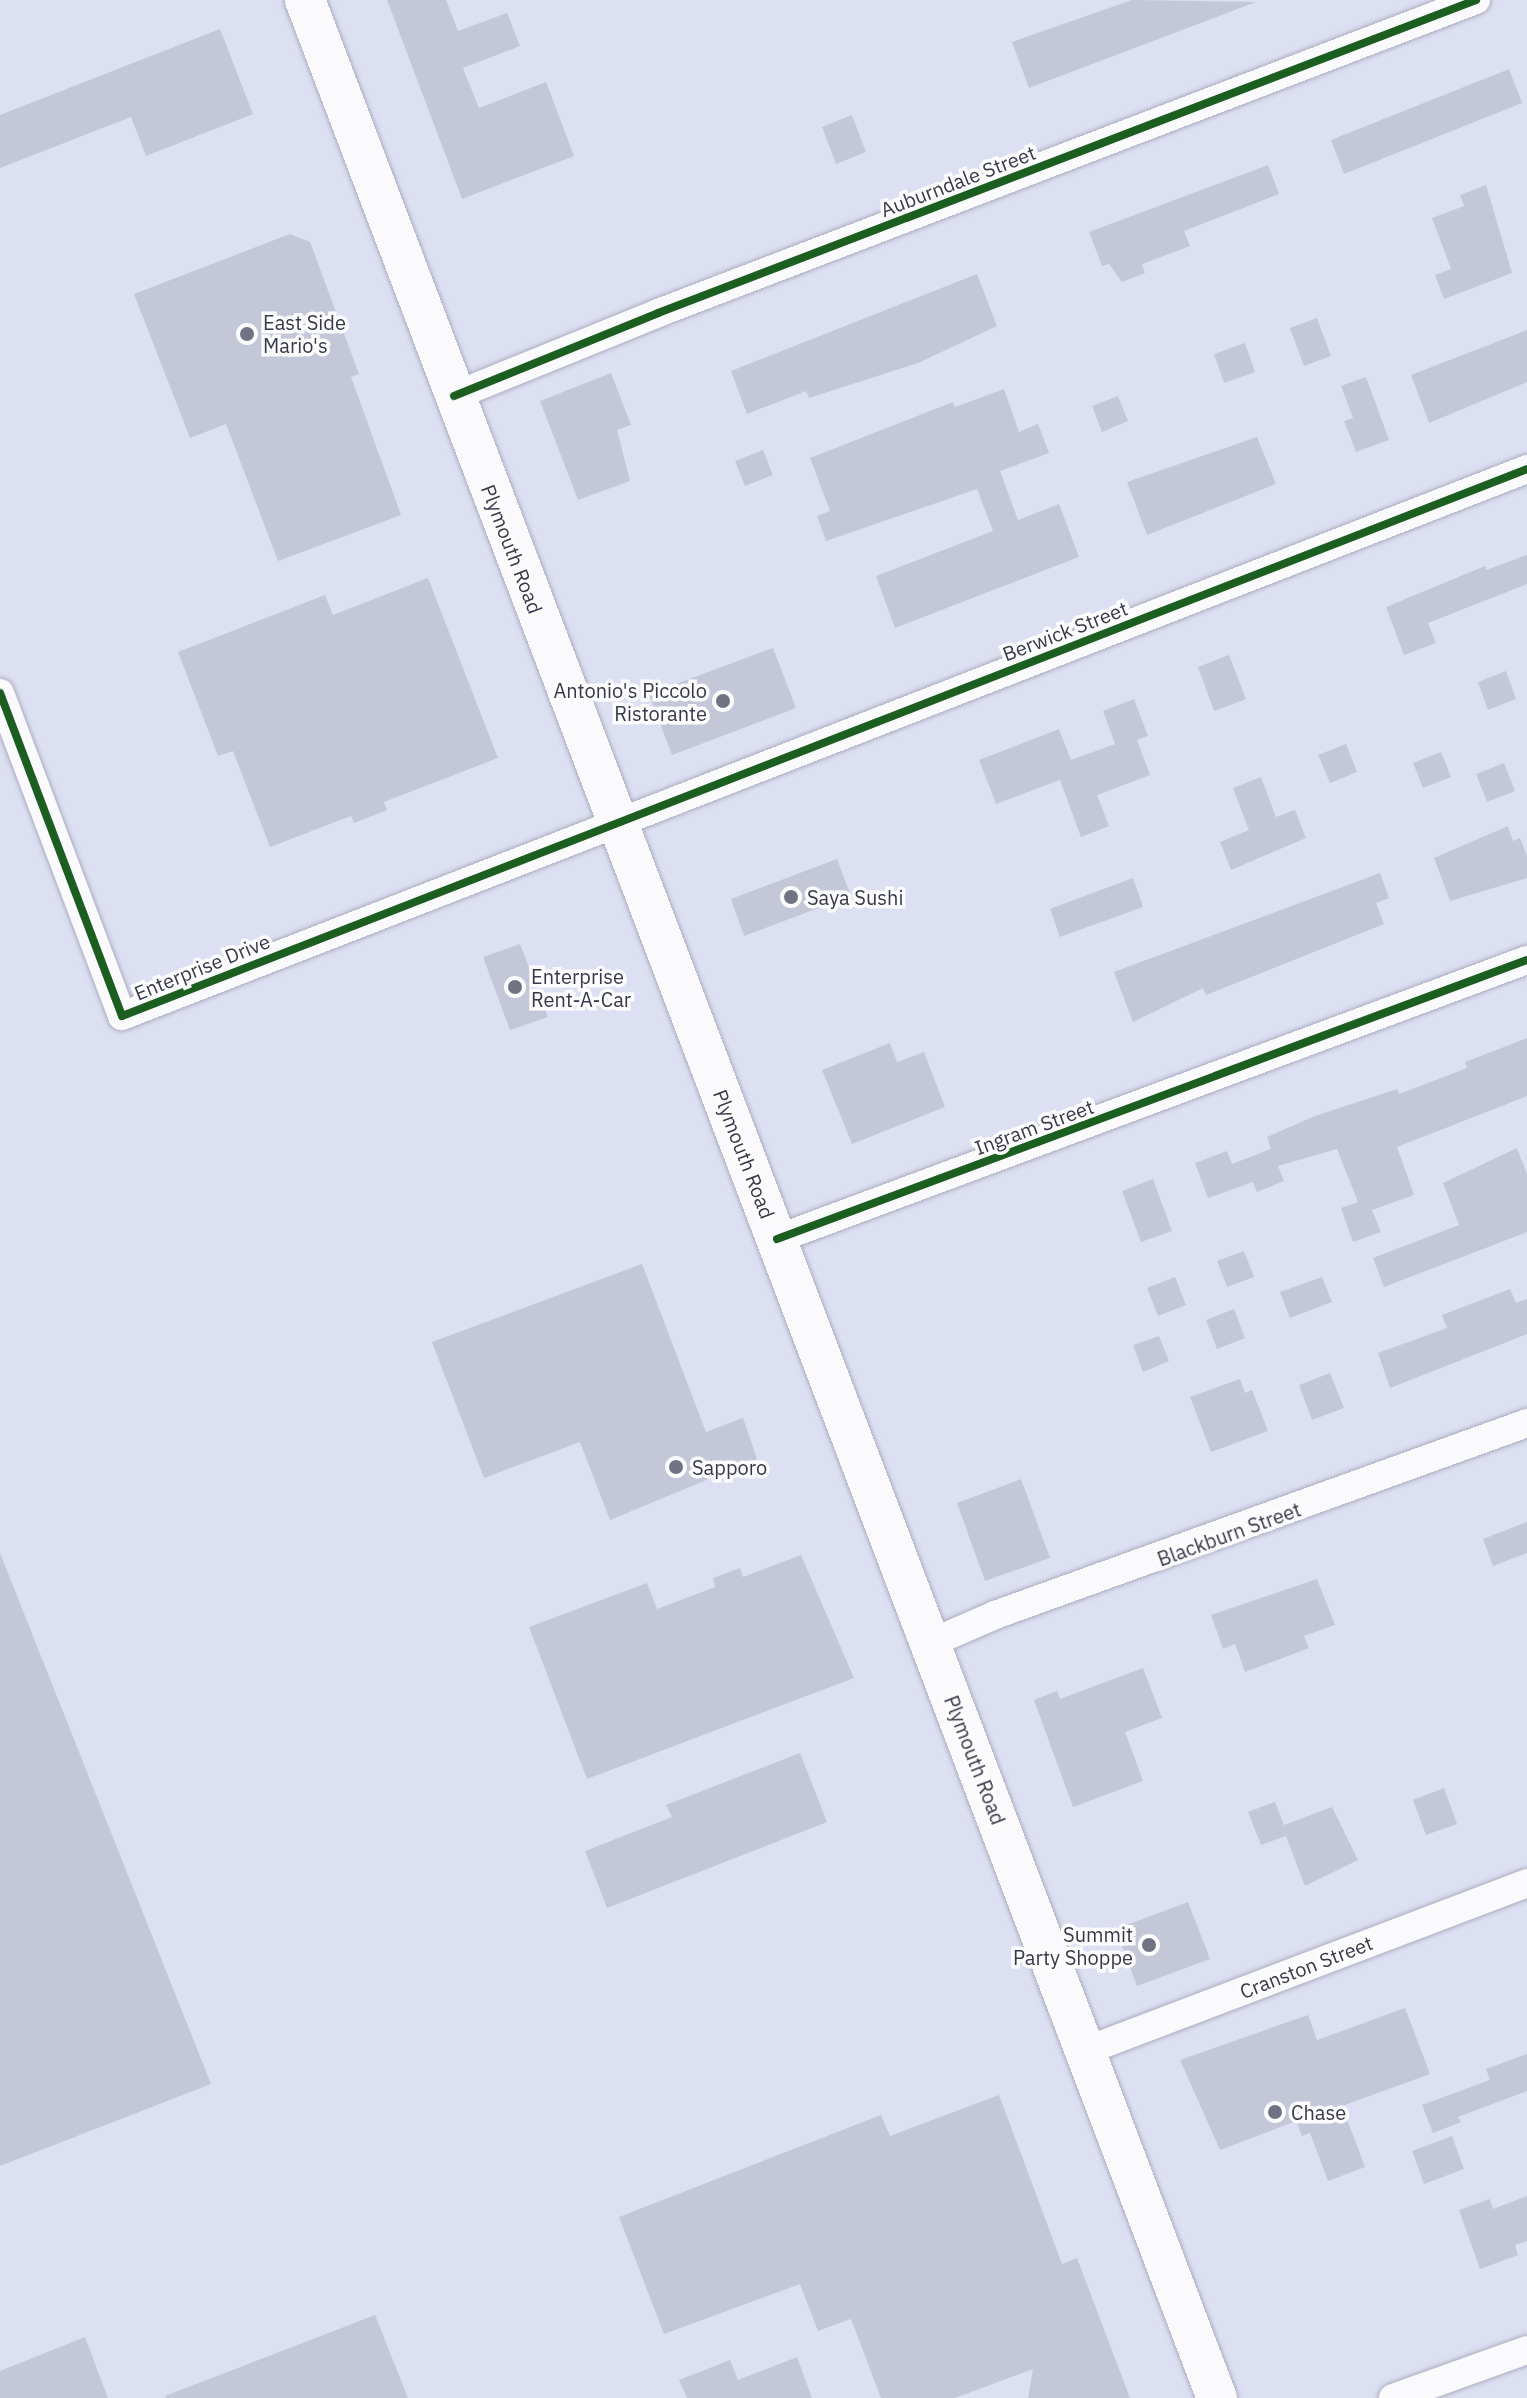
<!DOCTYPE html>
<style>
body{margin:0}
#map{position:relative;width:1527px;height:2398px;overflow:hidden;background:#dde0f3;font-family:"IBM Plex Sans",sans-serif}
div>[style]{position:absolute}
.building>*{inset:0;background:#c4c7d8}
.roads{filter:drop-shadow(0 0 2px #acadbe) drop-shadow(0 0 2px #acadbe)}
.minor>*{height:28px;margin:-14px;padding:0 14px;transform-origin:14px;border-radius:14px;background:#fafafd}
.secondary>*{height:40px;margin:-20px;padding:0 20px;transform-origin:20px;border-radius:20px;background:#fafafd}
.cycleway>*{height:8px;margin:-4px;padding:0 4px;transform-origin:4px;border-radius:4px;background:#1b5e20}
.dots>*{width:22px;height:22px;translate:-50% -50%;box-sizing:border-box;border:4px solid #fcfcfc;border-radius:50%}
span{translate:-50% -50%;white-space:nowrap;text-align:center;line-height:1.15;-webkit-text-stroke:7px #fcfcfc;paint-order:stroke}
.street-label{font-size:20px;color:#37394a}
.poi-label{font-size:20px;color:#37394a}
.left{translate:0 -50%;text-align:left}
.right{translate:-100% -50%;text-align:right}
</style>
<div id="map">
<div class="building">
<i style="clip-path:polygon(387px 0,446px 0,458px 31px,507px 13px,520px 46px,463px 68px,479px 108px,546px 82px,574px 156px,462px 199px)"></i>
<i style="clip-path:polygon(1132px 0,1256px 2px,1029px 88px,1012px 42px)"></i>
<i style="clip-path:polygon(220px 29px,253px 114px,146px 156px,131px 117px,0 168px,0 115px)"></i>
<i style="clip-path:polygon(1509px 69px,1522px 103px,1344px 174px,1331px 140px)"></i>
<i style="clip-path:polygon(852px 115px,866px 152px,836px 164px,822px 127px)"></i>
<i style="clip-path:polygon(1268px 165px,1279px 194px,1184px 231px,1190px 246px,1142px 264px,1145px 273px,1122px 282px,1109px 264px,1102px 266px,1089px 232px)"></i>
<i style="clip-path:polygon(1486px 185px,1512px 273px,1444px 299px,1435px 275px,1451px 269px,1432px 218px,1464px 206px,1460px 195px)"></i>
<i style="clip-path:polygon(290px 234px,310px 242px,359px 374px,351px 377px,401px 515px,278px 561px,226px 424px,190px 438px,134px 294px)"></i>
<i style="clip-path:polygon(977px 274px,997px 326px,918px 363px,809px 398px,806px 391px,747px 414px,731px 371px)"></i>
<i style="clip-path:polygon(1317px 318px,1331px 356px,1304px 366px,1290px 328px)"></i>
<i style="clip-path:polygon(1527px 330px,1527px 382px,1429px 423px,1411px 375px)"></i>
<i style="clip-path:polygon(1245px 343px,1255px 372px,1224px 383px,1214px 354px)"></i>
<i style="clip-path:polygon(611px 373px,631px 425px,617px 430px,630px 481px,578px 500px,540px 401px)"></i>
<i style="clip-path:polygon(1366px 377px,1389px 440px,1356px 452px,1344px 421px,1353px 418px,1341px 386px)"></i>
<i style="clip-path:polygon(1004px 389px,1019px 432px,1038px 424px,1049px 453px,1000px 471px,1018px 520px,1059px 504px,1079px 557px,895px 628px,876px 576px,993px 531px,977px 489px,826px 541px,817px 516px,830px 511px,810px 458px,953px 402px,955px 407px)"></i>
<i style="clip-path:polygon(1118px 396px,1128px 421px,1102px 432px,1092px 406px)"></i>
<i style="clip-path:polygon(1257px 437px,1276px 484px,1147px 535px,1127px 482px)"></i>
<i style="clip-path:polygon(763px 450px,773px 475px,745px 486px,735px 461px)"></i>
<i style="clip-path:polygon(1527px 555px,1527px 584px,1428px 623px,1436px 643px,1404px 655px,1386px 607px,1485px 566px,1486px 570px)"></i>
<i style="clip-path:polygon(428px 578px,498px 758px,384px 802px,387px 810px,354px 823px,351px 816px,270px 847px,233px 751px,218px 756px,178px 652px,325px 595px,333px 615px)"></i>
<i style="clip-path:polygon(773px 648px,796px 708px,672px 755px,649px 694px)"></i>
<i style="clip-path:polygon(1229px 655px,1246px 699px,1214px 711px,1198px 667px)"></i>
<i style="clip-path:polygon(1506px 671px,1516px 699px,1488px 710px,1478px 682px)"></i>
<i style="clip-path:polygon(1134px 699px,1148px 736px,1137px 740px,1150px 775px,1097px 795px,1109px 826px,1081px 837px,1060px 780px,996px 804px,979px 760px,1059px 729px,1071px 760px,1115px 744px,1103px 711px)"></i>
<i style="clip-path:polygon(1346px 744px,1357px 772px,1330px 783px,1318px 755px)"></i>
<i style="clip-path:polygon(1441px 752px,1451px 777px,1423px 788px,1413px 763px)"></i>
<i style="clip-path:polygon(1504px 763px,1515px 791px,1487px 802px,1476px 774px)"></i>
<i style="clip-path:polygon(1261px 777px,1276px 817px,1295px 810px,1306px 838px,1231px 870px,1220px 842px,1249px 830px,1233px 788px)"></i>
<i style="clip-path:polygon(1508px 826px,1513px 841px,1520px 838px,1527px 856px,1527px 878px,1450px 901px,1434px 858px)"></i>
<i style="clip-path:polygon(837px 859px,851px 896px,744px 936px,731px 899px)"></i>
<i style="clip-path:polygon(1380px 873px,1389px 898px,1376px 903px,1384px 924px,1206px 995px,1203px 988px,1133px 1022px,1114px 972px)"></i>
<i style="clip-path:polygon(1133px 878px,1143px 907px,1060px 937px,1050px 909px)"></i>
<i style="clip-path:polygon(520px 944px,548px 1017px,510px 1030px,483px 957px)"></i>
<i style="clip-path:polygon(1527px 1038px,1527px 1096px,1397px 1147px,1414px 1195px,1372px 1210px,1381px 1232px,1353px 1242px,1341px 1208px,1358px 1202px,1337px 1149px,1278px 1166px,1284px 1181px,1257px 1192px,1253px 1182px,1208px 1198px,1195px 1163px,1227px 1151px,1232px 1164px,1271px 1149px,1267px 1137px,1315px 1116px,1397px 1089px,1399px 1094px,1467px 1068px,1465px 1062px)"></i>
<i style="clip-path:polygon(890px 1043px,897px 1062px,924px 1052px,945px 1107px,852px 1144px,822px 1070px)"></i>
<i style="clip-path:polygon(1517px 1148px,1527px 1174px,1527px 1232px,1384px 1287px,1373px 1258px,1459px 1225px,1443px 1183px)"></i>
<i style="clip-path:polygon(1153px 1179px,1172px 1231px,1141px 1242px,1122px 1191px)"></i>
<i style="clip-path:polygon(1244px 1251px,1254px 1277px,1227px 1287px,1217px 1261px)"></i>
<i style="clip-path:polygon(642px 1264px,706px 1432px,743px 1418px,757px 1459px,610px 1520px,580px 1442px,484px 1478px,432px 1342px)"></i>
<i style="clip-path:polygon(1175px 1277px,1186px 1305px,1158px 1316px,1147px 1288px)"></i>
<i style="clip-path:polygon(1322px 1277px,1332px 1302px,1290px 1318px,1280px 1292px)"></i>
<i style="clip-path:polygon(1510px 1289px,1516px 1303px,1527px 1299px,1527px 1334px,1390px 1388px,1378px 1353px,1447px 1328px,1442px 1315px)"></i>
<i style="clip-path:polygon(1234px 1309px,1245px 1338px,1217px 1349px,1206px 1320px)"></i>
<i style="clip-path:polygon(1159px 1336px,1169px 1361px,1143px 1372px,1133px 1345px)"></i>
<i style="clip-path:polygon(1330px 1373px,1344px 1408px,1312px 1420px,1299px 1385px)"></i>
<i style="clip-path:polygon(1240px 1379px,1245px 1393px,1252px 1390px,1268px 1431px,1211px 1452px,1190px 1397px)"></i>
<i style="clip-path:polygon(1021px 1479px,1050px 1558px,985px 1581px,957px 1503px)"></i>
<i style="clip-path:polygon(1527px 1522px,1527px 1553px,1493px 1566px,1483px 1539px)"></i>
<i style="clip-path:polygon(0 1553px,211px 2084px,0 2166px)"></i>
<i style="clip-path:polygon(801px 1555px,854px 1678px,587px 1779px,529px 1627px,647px 1583px,657px 1609px,715px 1587px,713px 1578px,740px 1568px,743px 1577px)"></i>
<i style="clip-path:polygon(1317px 1579px,1335px 1625px,1304px 1636px,1309px 1648px,1245px 1672px,1235px 1644px,1223px 1649px,1211px 1615px)"></i>
<i style="clip-path:polygon(1143px 1668px,1162px 1718px,1125px 1732px,1143px 1781px,1073px 1807px,1034px 1700px,1057px 1691px,1060px 1699px)"></i>
<i style="clip-path:polygon(800px 1753px,827px 1822px,607px 1908px,585px 1851px,672px 1817px,666px 1805px)"></i>
<i style="clip-path:polygon(1444px 1788px,1457px 1824px,1426px 1835px,1413px 1800px)"></i>
<i style="clip-path:polygon(1275px 1802px,1284px 1825px,1332px 1807px,1358px 1860px,1305px 1886px,1286px 1836px,1261px 1845px,1248px 1812px)"></i>
<i style="clip-path:polygon(1188px 1902px,1210px 1959px,1137px 1986px,1116px 1929px)"></i>
<i style="clip-path:polygon(1405px 2008px,1430px 2074px,1342px 2106px,1365px 2167px,1328px 2181px,1310px 2133px,1302px 2136px,1296px 2121px,1220px 2150px,1180px 2060px,1308px 2015px,1317px 2040px)"></i>
<i style="clip-path:polygon(1527px 2054px,1527px 2091px,1458px 2117px,1461px 2122px,1433px 2133px,1422px 2105px,1490px 2080px,1486px 2069px)"></i>
<i style="clip-path:polygon(999px 2095px,1062px 2264px,1077px 2258px,1130px 2398px,1028px 2398px,1033px 2369px,955px 2398px,881px 2398px,851px 2319px,818px 2331px,800px 2284px,664px 2334px,619px 2217px,881px 2115px,890px 2136px)"></i>
<i style="clip-path:polygon(1452px 2136px,1464px 2169px,1424px 2184px,1412px 2151px)"></i>
<i style="clip-path:polygon(1527px 2196px,1527px 2241px,1515px 2245px,1518px 2255px,1480px 2269px,1459px 2210px,1490px 2199px,1493px 2209px)"></i>
<i style="clip-path:polygon(375px 2315px,408px 2398px,166px 2398px,165px 2396px)"></i>
<i style="clip-path:polygon(85px 2337px,108px 2398px,0 2398px,0 2371px)"></i>
<i style="clip-path:polygon(797px 2357px,812px 2398px,687px 2398px,679px 2380px,730px 2360px,738px 2380px)"></i>
</div>
<div class="roads">
<div class="minor">
<i style="left:454px;top:396px;width:220px;rotate:-22.1deg"></i>
<i style="left:658px;top:313px;width:876px;rotate:-20.94deg"></i>
<i style="left:0;top:693px;width:345px;rotate:69.3deg"></i>
<i style="left:122px;top:1016px;width:1508px;rotate:-21.27deg"></i>
<i style="left:777px;top:1239px;width:800px;rotate:-20.41deg"></i>
<i style="left:931px;top:1643px;width:70px;rotate:-23.6deg"></i>
<i style="left:995px;top:1615px;width:566px;rotate:-19.84deg"></i>
<i style="left:1085px;top:2051px;width:473px;rotate:-20.8deg"></i>
<i style="left:1393px;top:2398px;width:142px;rotate:-19.7deg"></i>
</div>
<div class="secondary">
<i style="left:305px;top:0;width:2566px;rotate:69.18deg"></i>
</div>
</div>
<div class="cycleway">
<i style="left:454px;top:396px;width:220px;rotate:-22.1deg"></i>
<i style="left:658px;top:313px;width:876px;rotate:-20.94deg"></i>
<i style="left:0;top:693px;width:345px;rotate:69.3deg"></i>
<i style="left:122px;top:1016px;width:1508px;rotate:-21.27deg"></i>
<i style="left:777px;top:1239px;width:800px;rotate:-20.41deg"></i>
</div>
<div class="dots">
<i style="left:247px;top:334px;background:#717385"></i>
<i style="left:723px;top:701px;background:#717385"></i>
<i style="left:791px;top:897px;background:#717385"></i>
<i style="left:515px;top:987px;background:#717385"></i>
<i style="left:676px;top:1467px;background:#717385"></i>
<i style="left:1149px;top:1945px;background:#717385"></i>
<i style="left:1275px;top:2112px;background:#717385"></i>
</div>
<div class="street-label">
<span style="left:958px;top:181px;rotate:-21deg">Auburndale Street</span>
<span style="left:512px;top:549px;rotate:69deg">Plymouth Road</span>
<span style="left:1065px;top:631px;rotate:-21deg">Berwick Street</span>
<span style="left:202px;top:967px;rotate:-22deg">Enterprise Drive</span>
<span style="left:1034px;top:1127px;rotate:-20deg">Ingram Street</span>
<span style="left:744px;top:1154px;rotate:69deg">Plymouth Road</span>
<span style="left:1229px;top:1534px;rotate:-20deg">Blackburn Street</span>
<span style="left:975px;top:1760px;rotate:69deg">Plymouth Road</span>
<span style="left:1306px;top:1967px;rotate:-21deg">Cranston Street</span>
</div>
<div class="poi-label">
<span class="left" style="left:263px;top:334px">East Side<br>Mario's</span>
<span class="right" style="left:707px;top:702px">Antonio's Piccolo<br>Ristorante</span>
<span class="left" style="left:807px;top:897px">Saya Sushi</span>
<span class="left" style="left:531px;top:988px">Enterprise<br>Rent-A-Car</span>
<span class="left" style="left:692px;top:1467px">Sapporo</span>
<span class="right" style="left:1133px;top:1946px">Summit<br>Party Shoppe</span>
<span class="left" style="left:1291px;top:2112px">Chase</span>
</div>
</div>
